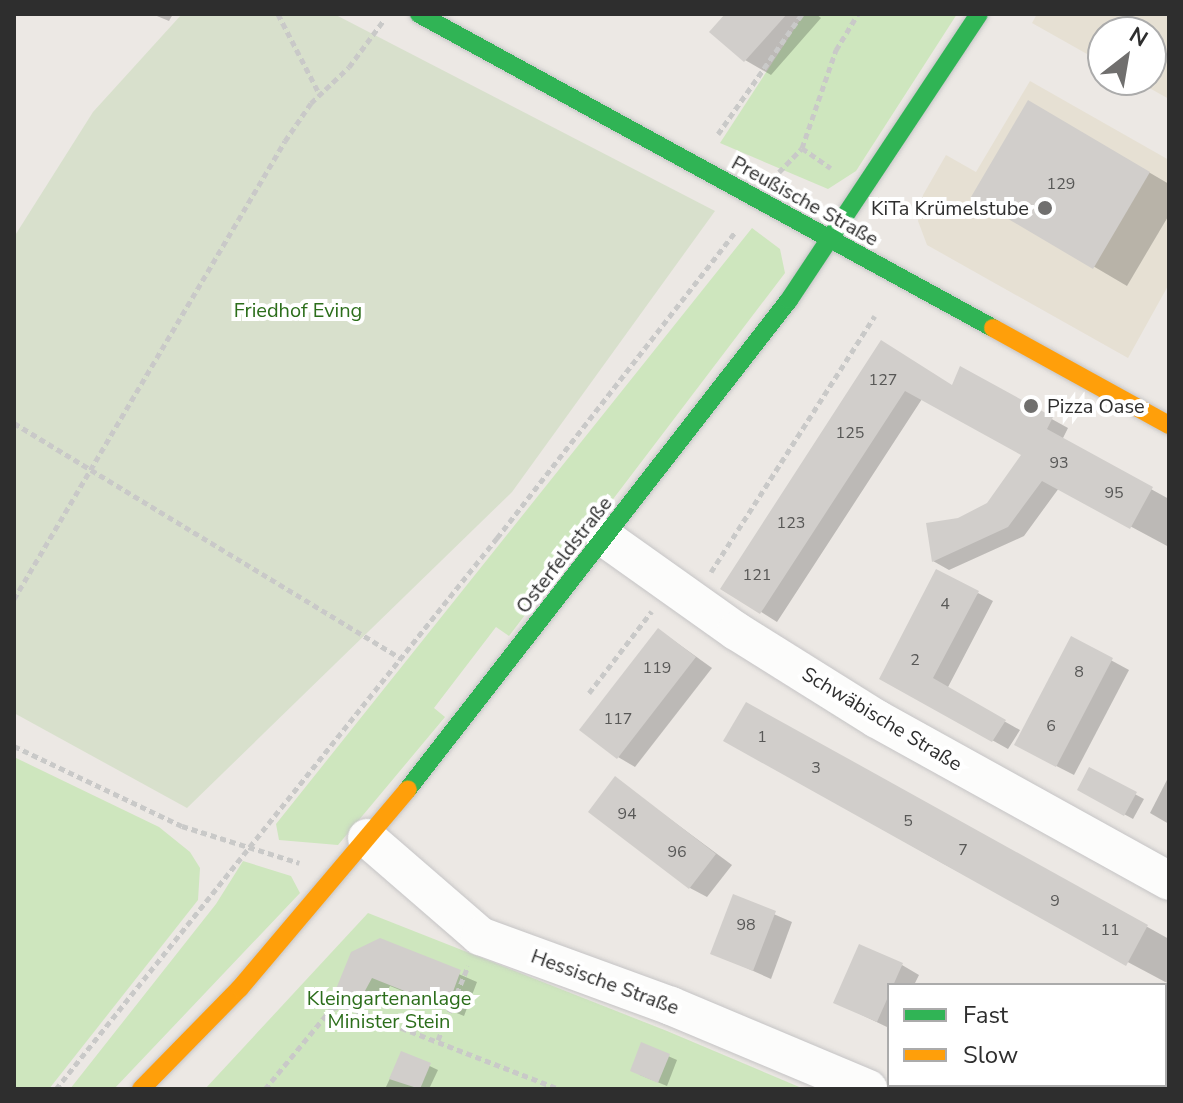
<!DOCTYPE html>
<meta charset="utf-8">
<style>
body{margin:0}
#map{position:relative;width:1183px;height:1103px;overflow:hidden;background:#ece8e4;font-family:"Nunito Sans",sans-serif}
div>[style]{position:absolute}
.education>*{inset:0;background:#e6e0d3}
.green>*{inset:0;background:#cee6be}
.cemetery>*{inset:0;background:#d8e0cc}
.shadow>*{inset:0;background:#0003}
.building>*{inset:0;background:#d1cecb}
.path>*{height:5px;margin-top:-2.5px;transform-origin:0;background:repeating-linear-gradient(90deg,#c9c9c8 0 6px,transparent 0 10px)}
.roads{filter:drop-shadow(0 0 2px #c5c4c5) drop-shadow(0 0 2px #c5c4c5)}
.street>*{height:38px;margin:-19px;padding:0 19px;transform-origin:19px;border-radius:19px;background:#fcfcfb}
.fast>*{height:18px;margin:-9px;padding:0 9px;transform-origin:9px;border-radius:9px;background:#30b455}
.slow>*{height:18px;margin:-9px;padding:0 9px;transform-origin:9px;border-radius:9px;background:#ff9f0a}
.dots>*{width:22px;height:22px;translate:-50% -50%;box-sizing:border-box;border:4px solid #fff;border-radius:50%}
span{translate:-50% -50%;white-space:nowrap;text-align:center;line-height:1.15;-webkit-text-stroke:8px #fff;paint-order:stroke}
.number-label{font-size:16px;color:#585857}
.number-label span{-webkit-text-stroke-width:0}
.street-label{font-size:20px;color:#2e2e2e}
.poi-label{font-size:20px;color:#2e2e2e}
.right{translate:-100% -50%;text-align:right}
.left{translate:0 -50%;text-align:left}
.park-label{font-size:20px;color:#2c6e1b}
.frame{position:absolute;inset:0;border:16px solid #2e2e2e;pointer-events:none}
.legend{position:absolute;left:887px;top:983px;width:280px;height:104px;box-sizing:border-box;background:#fff;border:2px solid #ababab;margin:0;padding:10px 14px;list-style:none;font-size:24px;color:#2e2e2e}
.legend li{display:flex;align-items:center;gap:16px;height:40px}
.legend b{width:40px;border:2px solid #ababab}
.north{position:absolute;left:1087px;top:16px;width:80px;height:80px;box-sizing:border-box;background:#fff;border:2px solid #ababab;border-radius:50%;rotate:31deg;font-size:22px;font-weight:700;line-height:32px;text-align:center;color:#2e2e2e}
.north::after{content:'';display:block;margin:auto;width:28px;height:36px;background:#706f6e;clip-path:polygon(50% 0,100% 100%,50% 72%,0 100%)}
</style>
<div id="map">
<div class="education">
<i style="clip-path:polygon(1037px 14px,1169px 14px,1169px 99px,1135px 80px,1151px 80px,1151px 32px,1103px 32px,1103px 63px,1032px 23px)"></i>
<i style="clip-path:polygon(1030px 81px,1169px 160px,1169px 284px,1128px 358px,927px 245px,918px 221px,923px 195px,946px 155px,976px 172px)"></i>
</div>
<div class="green">
<i style="clip-path:polygon(804px 14px,957px 14px,856px 171px,828px 189px,720px 143px)"></i>
<i style="clip-path:polygon(752px 228px,780px 249px,785px 273px,509px 636px,496px 627px,434px 708px,445px 717px,338px 845px,279px 840px,276px 824px)"></i>
<i style="clip-path:polygon(14px 757px,159px 827px,190px 852px,200px 868px,198px 900px,49px 1089px,14px 1089px)"></i>
<i style="clip-path:polygon(243px 861px,291px 876px,300px 893px,114px 1089px,70px 1089px,216px 904px)"></i>
<i style="clip-path:polygon(368px 913px,667px 1031px,804px 1089px,205px 1089px)"></i>
</div>
<div class="cemetery">
<i style="clip-path:polygon(182px 14px,334px 14px,715px 211px,512px 492px,187px 808px,14px 713px,14px 237px,93px 112px)"></i>
</div>
<div class="shadow">
<i style="clip-path:polygon(152px 14px,173px 14px,169px 21px)"></i>
<i style="clip-path:polygon(727px 14px,816px 14px,821px 18px,771px 75px,745px 60px)"></i>
<i style="clip-path:polygon(1029px 102px,1169px 184px,1169px 215px,1127px 286px,974px 196px)"></i>
<i style="clip-path:polygon(881px 343px,953px 387px,961px 369px,1068px 428px,1062px 440px,1169px 499px,1169px 547px,1059px 488px,1024px 536px,949px 570px,933px 561px,959px 520px,989px 504px,1023px 455px,922px 399px,777px 622px,723px 588px)"></i>
<i style="clip-path:polygon(978px 593px,993px 601px,947px 689px,1020px 730px,1008px 749px,881px 678px)"></i>
<i style="clip-path:polygon(659px 630px,712px 668px,635px 767px,618px 757px)"></i>
<i style="clip-path:polygon(1072px 639px,1129px 670px,1074px 775px,1033px 754px)"></i>
<i style="clip-path:polygon(747px 704px,1169px 939px,1169px 984px,944px 864px,726px 740px)"></i>
<i style="clip-path:polygon(1090px 770px,1144px 799px,1133px 819px,1080px 790px)"></i>
<i style="clip-path:polygon(1169px 776px,1169px 824px,1150px 813px)"></i>
<i style="clip-path:polygon(616px 779px,732px 865px,707px 897px,690px 888px)"></i>
<i style="clip-path:polygon(734px 897px,792px 922px,771px 979px,713px 953px)"></i>
<i style="clip-path:polygon(380px 940px,477px 982px,464px 1016px,390px 986px,378px 1008px,338px 988px)"></i>
<i style="clip-path:polygon(902px 965px,919px 975px,914px 985px,889px 985px,889px 1028px,835px 1002px)"></i>
<i style="clip-path:polygon(643px 1045px,677px 1060px,667px 1086px,640px 1075px)"></i>
<i style="clip-path:polygon(402px 1053px,438px 1070px,429px 1089px,385px 1089px)"></i>
<i style="clip-path:polygon(1101px 1085px,1160px 1085px,1167px 1089px,1099px 1089px)"></i>
</div>
<div class="building">
<i style="clip-path:polygon(725px 14px,787px 14px,744px 62px,709px 32px)"></i>
<i style="clip-path:polygon(1028px 100px,1150px 172px,1093px 269px,971px 197px)"></i>
<i style="clip-path:polygon(881px 340px,952px 385px,960px 366px,1053px 417px,1047px 429px,1153px 487px,1130px 529px,1042px 481px,1008px 527px,932px 562px,926px 523px,958px 518px,987px 503px,1021px 455px,905px 391px,760px 614px,720px 589px)"></i>
<i style="clip-path:polygon(936px 569px,979px 591px,933px 678px,1006px 720px,992px 742px,879px 679px)"></i>
<i style="clip-path:polygon(658px 628px,696px 657px,617px 759px,579px 730px)"></i>
<i style="clip-path:polygon(1071px 636px,1113px 658px,1056px 767px,1014px 745px)"></i>
<i style="clip-path:polygon(746px 702px,1148px 925px,1126px 966px,723px 741px)"></i>
<i style="clip-path:polygon(1089px 767px,1137px 792px,1124px 816px,1077px 790px)"></i>
<i style="clip-path:polygon(615px 776px,716px 854px,689px 889px,588px 812px)"></i>
<i style="clip-path:polygon(733px 894px,776px 911px,753px 971px,710px 954px)"></i>
<i style="clip-path:polygon(380px 938px,461px 970px,447px 1008px,372px 978px,360px 1000px,336px 989px,351px 952px)"></i>
<i style="clip-path:polygon(859px 944px,903px 963px,877px 1022px,833px 1003px)"></i>
<i style="clip-path:polygon(641px 1042px,670px 1054px,658px 1083px,630px 1071px)"></i>
<i style="clip-path:polygon(401px 1051px,431px 1063px,420px 1089px,389px 1079px)"></i>
</div>
<div class="path">
<i style="left:278px;top:14px;width:91px;rotate:62.6deg"></i>
<i style="left:718px;top:134px;width:146px;rotate:-55deg"></i>
<i style="left:802px;top:148px;width:35px;rotate:35deg"></i>
<i style="left:779px;top:172px;width:33px;rotate:-46deg"></i>
<i style="left:802px;top:148px;width:104px;rotate:-70.9deg"></i>
<i style="left:836px;top:50px;width:42px;rotate:-58.6deg"></i>
<i style="left:14px;top:423px;width:453px;rotate:31.3deg"></i>
<i style="left:711px;top:572px;width:304px;rotate:-57.4deg"></i>
<i style="left:14px;top:599px;width:532px;rotate:-59.39deg"></i>
<i style="left:285px;top:141px;width:46px;rotate:-55.6deg"></i>
<i style="left:311px;top:103px;width:52px;rotate:-43.5deg"></i>
<i style="left:349px;top:67px;width:57px;rotate:-53.5deg"></i>
<i style="left:589px;top:693px;width:103px;rotate:-52.5deg"></i>
<i style="left:14px;top:746px;width:186px;rotate:25.5deg"></i>
<i style="left:182px;top:826px;width:123px;rotate:17.5deg"></i>
<i style="left:438px;top:1040px;width:80px;rotate:-67.9deg"></i>
<i style="left:56px;top:1089px;width:706px;rotate:-51.33deg"></i>
<i style="left:497px;top:538px;width:389px;rotate:-52.1deg"></i>
<i style="left:265px;top:1089px;width:105px;rotate:-50.4deg"></i>
<i style="left:332px;top:1008px;width:13px;rotate:-9deg"></i>
<i style="left:345px;top:1006px;width:230px;rotate:21.2deg"></i>
</div>
<div class="roads">
<div class="street">
<i style="left:605px;top:538px;width:161px;rotate:35.4deg"></i>
<i style="left:736px;top:631px;width:166px;rotate:32deg"></i>
<i style="left:877px;top:719px;width:334px;rotate:29deg"></i>
<i style="left:367px;top:838px;width:150px;rotate:40.9deg"></i>
<i style="left:480px;top:936px;width:203px;rotate:20.1deg"></i>
<i style="left:671px;top:1006px;width:214px;rotate:22.8deg"></i>
</div>
<div class="fast">
<i style="left:419px;top:14px;width:654px;rotate:28.68deg"></i>
<i style="left:408px;top:789px;width:620px;rotate:-52.08deg"></i>
<i style="left:789px;top:300px;width:343px;rotate:-56.4deg"></i>
</div>
<div class="slow">
<i style="left:993px;top:328px;width:201px;rotate:28.9deg"></i>
<i style="left:141px;top:1089px;width:141px;rotate:-45.6deg"></i>
<i style="left:240px;top:988px;width:260px;rotate:-49.8deg"></i>
</div>
</div>
<div class="dots">
<i style="left:1045px;top:208px;background:#706f6e"></i>
<i style="left:1031px;top:406px;background:#706f6e"></i>
</div>
<div class="number-label">
<span style="left:1061px;top:184px">129</span>
<span style="left:883px;top:380px">127</span>
<span style="left:850px;top:433px">125</span>
<span style="left:1059px;top:463px">93</span>
<span style="left:1114px;top:493px">95</span>
<span style="left:791px;top:523px">123</span>
<span style="left:757px;top:575px">121</span>
<span style="left:945px;top:604px">4</span>
<span style="left:915px;top:660px">2</span>
<span style="left:657px;top:668px">119</span>
<span style="left:1079px;top:672px">8</span>
<span style="left:618px;top:719px">117</span>
<span style="left:1051px;top:726px">6</span>
<span style="left:762px;top:737px">1</span>
<span style="left:816px;top:768px">3</span>
<span style="left:627px;top:814px">94</span>
<span style="left:908px;top:821px">5</span>
<span style="left:963px;top:850px">7</span>
<span style="left:677px;top:852px">96</span>
<span style="left:1055px;top:901px">9</span>
<span style="left:746px;top:925px">98</span>
<span style="left:1110px;top:930px">11</span>
</div>
<div class="street-label">
<span style="left:805px;top:201px;rotate:29deg">Preußische Straße</span>
<span style="left:564px;top:555px;rotate:-52deg">Osterfeldstraße</span>
<span style="left:882px;top:719px;rotate:31deg">Schwäbische Straße</span>
<span style="left:605px;top:982px;rotate:20deg">Hessische Straße</span>
</div>
<div class="poi-label">
<span class="right" style="left:1029px;top:208px">KiTa Krümelstube</span>
<span class="left" style="left:1047px;top:406px">Pizza Oase</span>
</div>
<div class="park-label">
<span style="left:298px;top:310px">Friedhof Eving</span>
<span style="left:389px;top:1010px">Kleingartenanlage<br>Minister Stein</span>
</div>
<div class="frame"></div>
<ul class="legend">
<li><b style="height:10px;background:#30b455"></b>Fast</li>
<li><b style="height:10px;background:#ff9f0a"></b>Slow</li>
</ul>
<div class="north">N</div>
</div>
